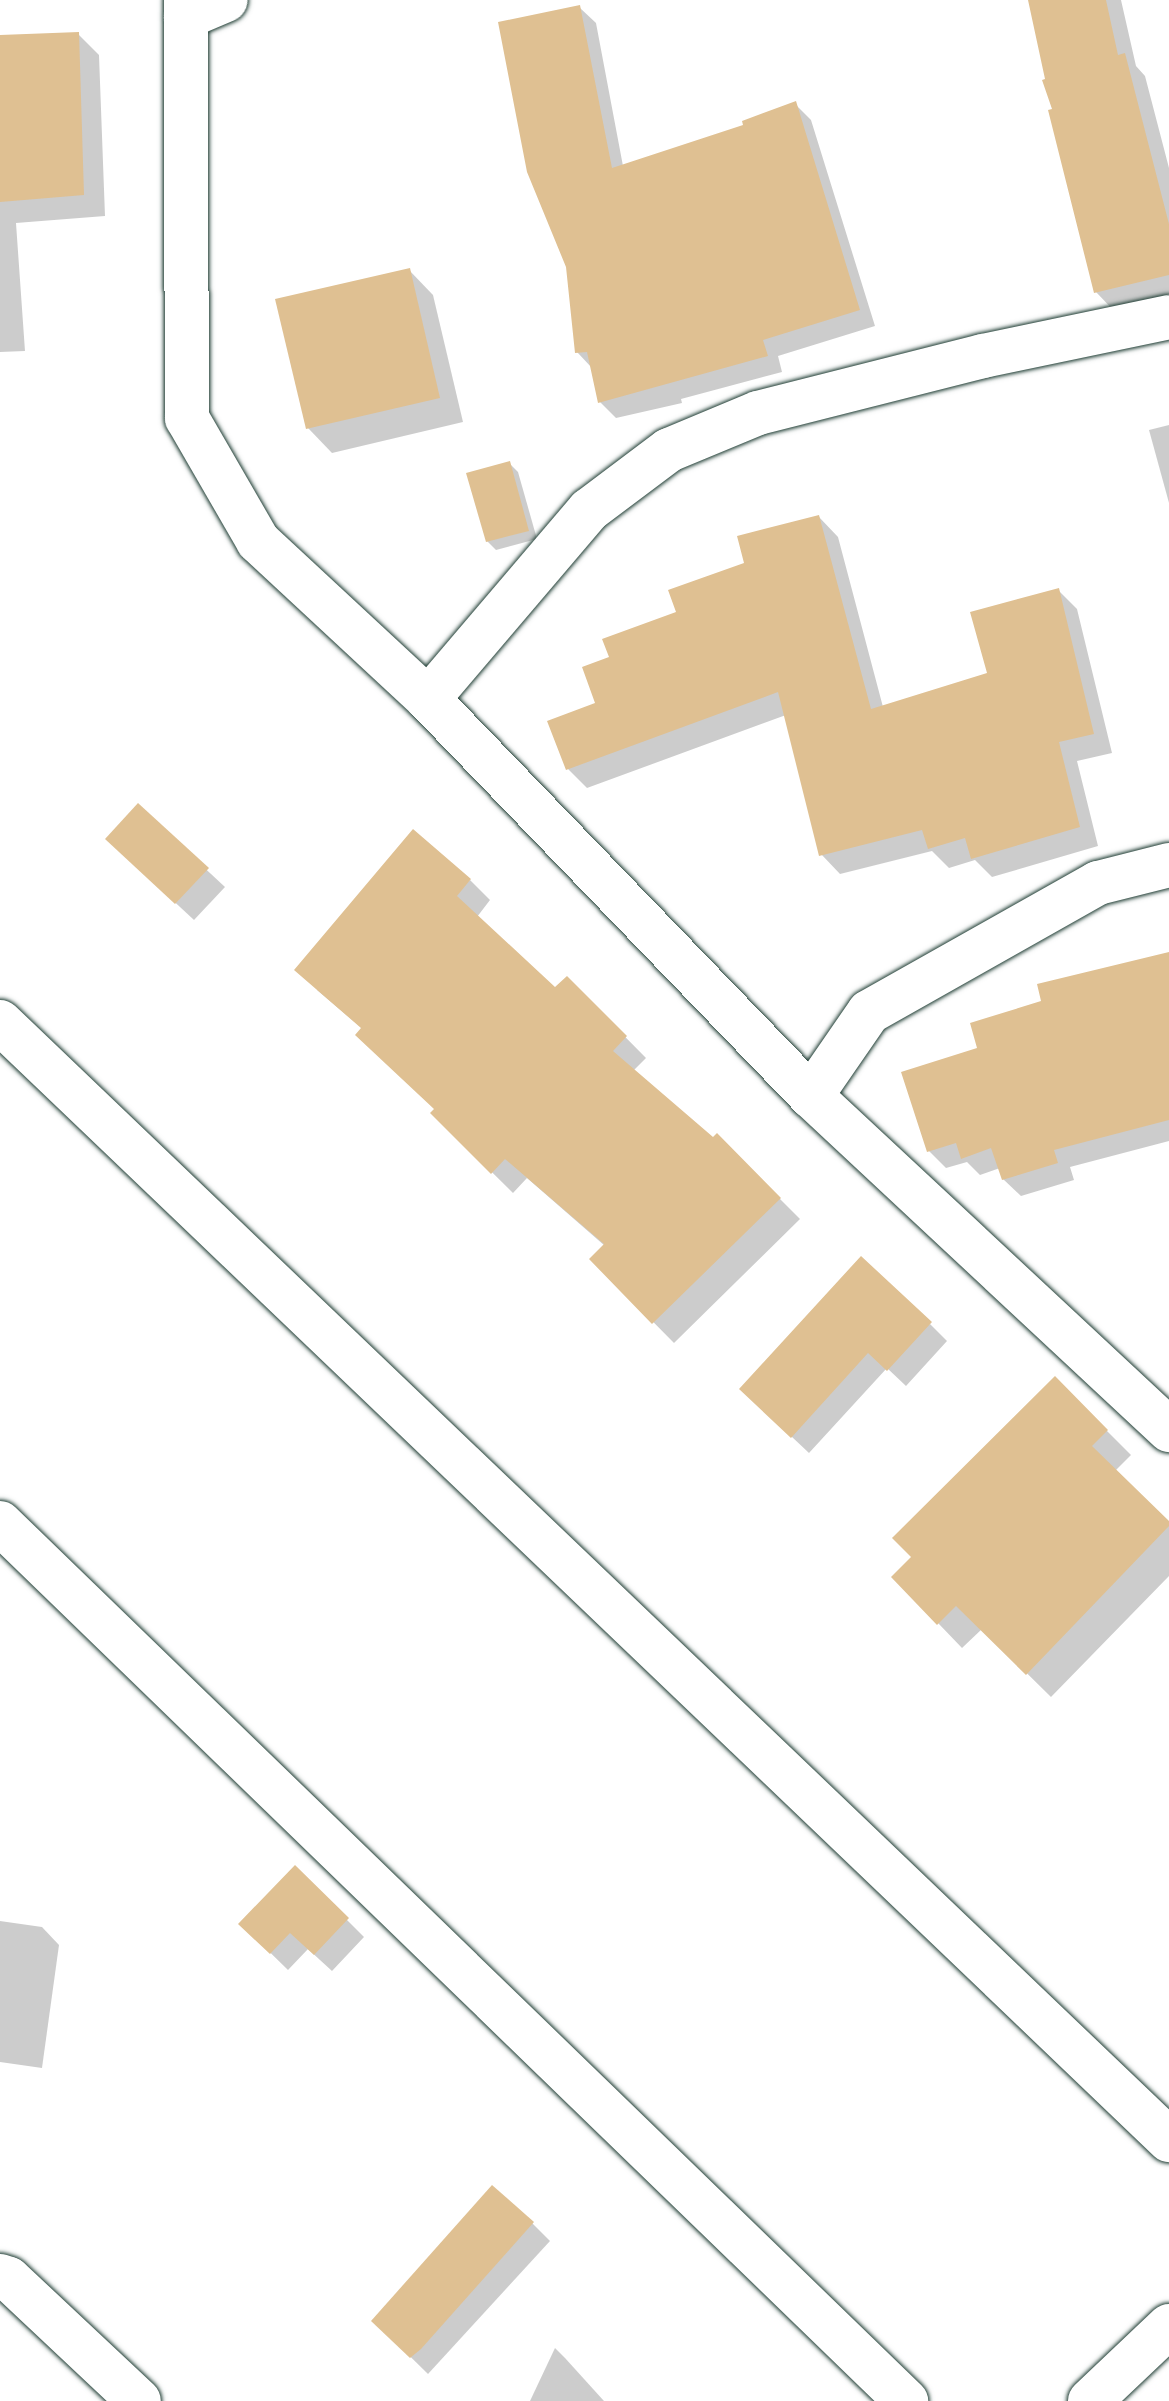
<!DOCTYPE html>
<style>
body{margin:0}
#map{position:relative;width:1169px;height:2401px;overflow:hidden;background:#fff;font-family:Mali,sans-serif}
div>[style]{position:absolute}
.shadow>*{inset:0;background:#0003}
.building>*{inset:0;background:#dfc092}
.roads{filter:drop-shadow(0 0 2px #1f3d34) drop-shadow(0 0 2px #1f3d34)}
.street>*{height:44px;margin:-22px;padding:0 22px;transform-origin:22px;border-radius:22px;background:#fff}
span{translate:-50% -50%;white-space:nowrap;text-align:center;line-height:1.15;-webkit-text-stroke:7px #fff;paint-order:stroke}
</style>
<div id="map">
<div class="shadow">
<i style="clip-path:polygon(1030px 0,1121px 0,1136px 66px,1145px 76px,1169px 168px,1169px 301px,1117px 314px,1096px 292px)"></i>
<i style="clip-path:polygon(579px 7px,596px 23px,623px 166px,746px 126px,795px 104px,811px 120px,875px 326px,778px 356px,782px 372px,681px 399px,682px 403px,616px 418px,600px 402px,592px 368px,577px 352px)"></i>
<i style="clip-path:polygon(78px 34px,99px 55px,105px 216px,16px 223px,25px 351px,0 352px,0 37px)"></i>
<i style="clip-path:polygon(409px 270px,433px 295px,463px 422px,332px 453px,308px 428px)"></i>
<i style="clip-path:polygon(1169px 425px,1169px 503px,1149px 430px)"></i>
<i style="clip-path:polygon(509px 463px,518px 472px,537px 539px,496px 550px,487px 541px)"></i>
<i style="clip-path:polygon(819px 517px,838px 537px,883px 707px,990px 674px,1058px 590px,1077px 609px,1112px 753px,1077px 761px,1098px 846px,992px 877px,975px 860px,949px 868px,932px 851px,840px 874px,821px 854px,786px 715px,587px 788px,568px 769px,598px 704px,611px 658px)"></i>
<i style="clip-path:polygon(138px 806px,225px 887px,194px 920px,125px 856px)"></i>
<i style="clip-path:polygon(470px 880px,490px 900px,477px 917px,555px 990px,567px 978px,646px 1058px,633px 1071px,713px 1140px,717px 1136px,800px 1219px,674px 1343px,591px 1259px,605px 1246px,527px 1178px,513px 1193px,432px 1113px,436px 1110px,363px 1029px,317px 990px)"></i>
<i style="clip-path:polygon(1169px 953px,1169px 1141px,1070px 1167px,1074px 1180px,1021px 1196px,1003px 1179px,1000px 1168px,980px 1175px,967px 1162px,946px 1168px,929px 1151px,980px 1049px,1044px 1003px)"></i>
<i style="clip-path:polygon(930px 1324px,947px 1341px,906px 1386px,887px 1368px,809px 1453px,741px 1389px)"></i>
<i style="clip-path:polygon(1055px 1379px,1131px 1455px,1115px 1471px,1169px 1524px,1169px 1576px,1051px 1697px,982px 1629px,962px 1648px,938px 1623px,914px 1557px)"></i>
<i style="clip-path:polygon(295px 1868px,364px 1937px,332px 1971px,308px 1949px,288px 1970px,241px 1924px)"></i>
<i style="clip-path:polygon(0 1921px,42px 1927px,59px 1945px,42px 2068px,0 2062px)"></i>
<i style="clip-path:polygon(532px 2223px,550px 2241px,428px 2374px,374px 2321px)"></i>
<i style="clip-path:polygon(555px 2348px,565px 2358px,604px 2401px,530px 2401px)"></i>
</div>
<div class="building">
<i style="clip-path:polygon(1028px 0,1106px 0,1118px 55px,1125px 53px,1169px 224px,1169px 275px,1094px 293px,1048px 110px,1052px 109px,1042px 80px,1045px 79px)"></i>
<i style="clip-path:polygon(580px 5px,612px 168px,743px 125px,742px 121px,796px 101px,860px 310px,763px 340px,768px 356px,598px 403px,587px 352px,575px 353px,566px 267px,527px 172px,498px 22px)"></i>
<i style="clip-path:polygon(79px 32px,84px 195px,0 202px,0 35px)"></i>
<i style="clip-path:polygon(410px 268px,440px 398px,306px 429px,275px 299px)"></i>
<i style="clip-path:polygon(510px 461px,529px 531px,486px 542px,466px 473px)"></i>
<i style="clip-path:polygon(819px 515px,871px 709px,987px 673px,970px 612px,1059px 588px,1094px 734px,1059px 742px,1080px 827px,971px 859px,965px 838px,928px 849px,922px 830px,819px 856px,778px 692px,566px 770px,547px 721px,595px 703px,582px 667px,609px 657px,602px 639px,676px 612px,668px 590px,744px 563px,737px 536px)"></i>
<i style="clip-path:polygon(138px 803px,209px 868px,175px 904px,105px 839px)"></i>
<i style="clip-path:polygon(413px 829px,471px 879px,457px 896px,555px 987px,567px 976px,627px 1036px,613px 1051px,713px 1137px,717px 1133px,781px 1198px,652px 1324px,589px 1259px,604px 1244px,505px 1159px,491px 1174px,430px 1113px,434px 1109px,355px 1035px,361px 1028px,294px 970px)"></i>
<i style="clip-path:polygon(1169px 952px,1169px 1120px,1054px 1150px,1058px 1163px,1002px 1180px,991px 1148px,961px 1159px,956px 1143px,927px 1152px,901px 1072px,977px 1048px,970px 1023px,1041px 1001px,1037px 984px)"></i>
<i style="clip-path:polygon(861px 1256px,932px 1322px,887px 1371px,868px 1353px,791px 1438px,739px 1389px)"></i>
<i style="clip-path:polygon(1055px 1376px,1108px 1430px,1092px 1446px,1169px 1521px,1169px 1526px,1026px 1675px,956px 1606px,937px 1625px,891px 1577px,911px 1557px,892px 1538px)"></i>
<i style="clip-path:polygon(295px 1865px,349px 1918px,314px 1955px,290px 1933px,270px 1954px,238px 1924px)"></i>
<i style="clip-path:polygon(492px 2185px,534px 2222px,421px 2349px,410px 2358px,371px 2321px)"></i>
</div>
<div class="roads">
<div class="street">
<i style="left:186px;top:0;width:418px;rotate:89.9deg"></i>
<i style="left:187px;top:418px;width:142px;rotate:60deg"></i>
<i style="left:258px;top:541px;width:232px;rotate:42.9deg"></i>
<i style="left:428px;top:699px;width:552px;rotate:46.03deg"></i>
<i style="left:811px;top:1096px;width:490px;rotate:43deg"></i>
<i style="left:186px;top:17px;width:43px;rotate:-23deg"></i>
<i style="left:428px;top:699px;width:248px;rotate:-49.6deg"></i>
<i style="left:589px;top:510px;width:100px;rotate:-36.9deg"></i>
<i style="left:669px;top:450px;width:96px;rotate:-22.6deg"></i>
<i style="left:758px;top:413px;width:232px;rotate:-14.2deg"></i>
<i style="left:983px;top:356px;width:190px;rotate:-11.8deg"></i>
<i style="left:0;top:1022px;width:1618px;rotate:43.72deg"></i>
<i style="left:811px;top:1096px;width:102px;rotate:-55.4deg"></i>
<i style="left:869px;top:1012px;width:263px;rotate:-29.4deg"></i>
<i style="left:1098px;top:883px;width:73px;rotate:-14.2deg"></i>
<i style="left:0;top:1523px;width:1262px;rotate:44.1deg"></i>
<i style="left:0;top:2276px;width:9px;rotate:18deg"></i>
<i style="left:9px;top:2279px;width:178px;rotate:43.2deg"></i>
<i style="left:1090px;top:2401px;width:109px;rotate:-43.5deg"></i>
</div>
</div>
</div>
